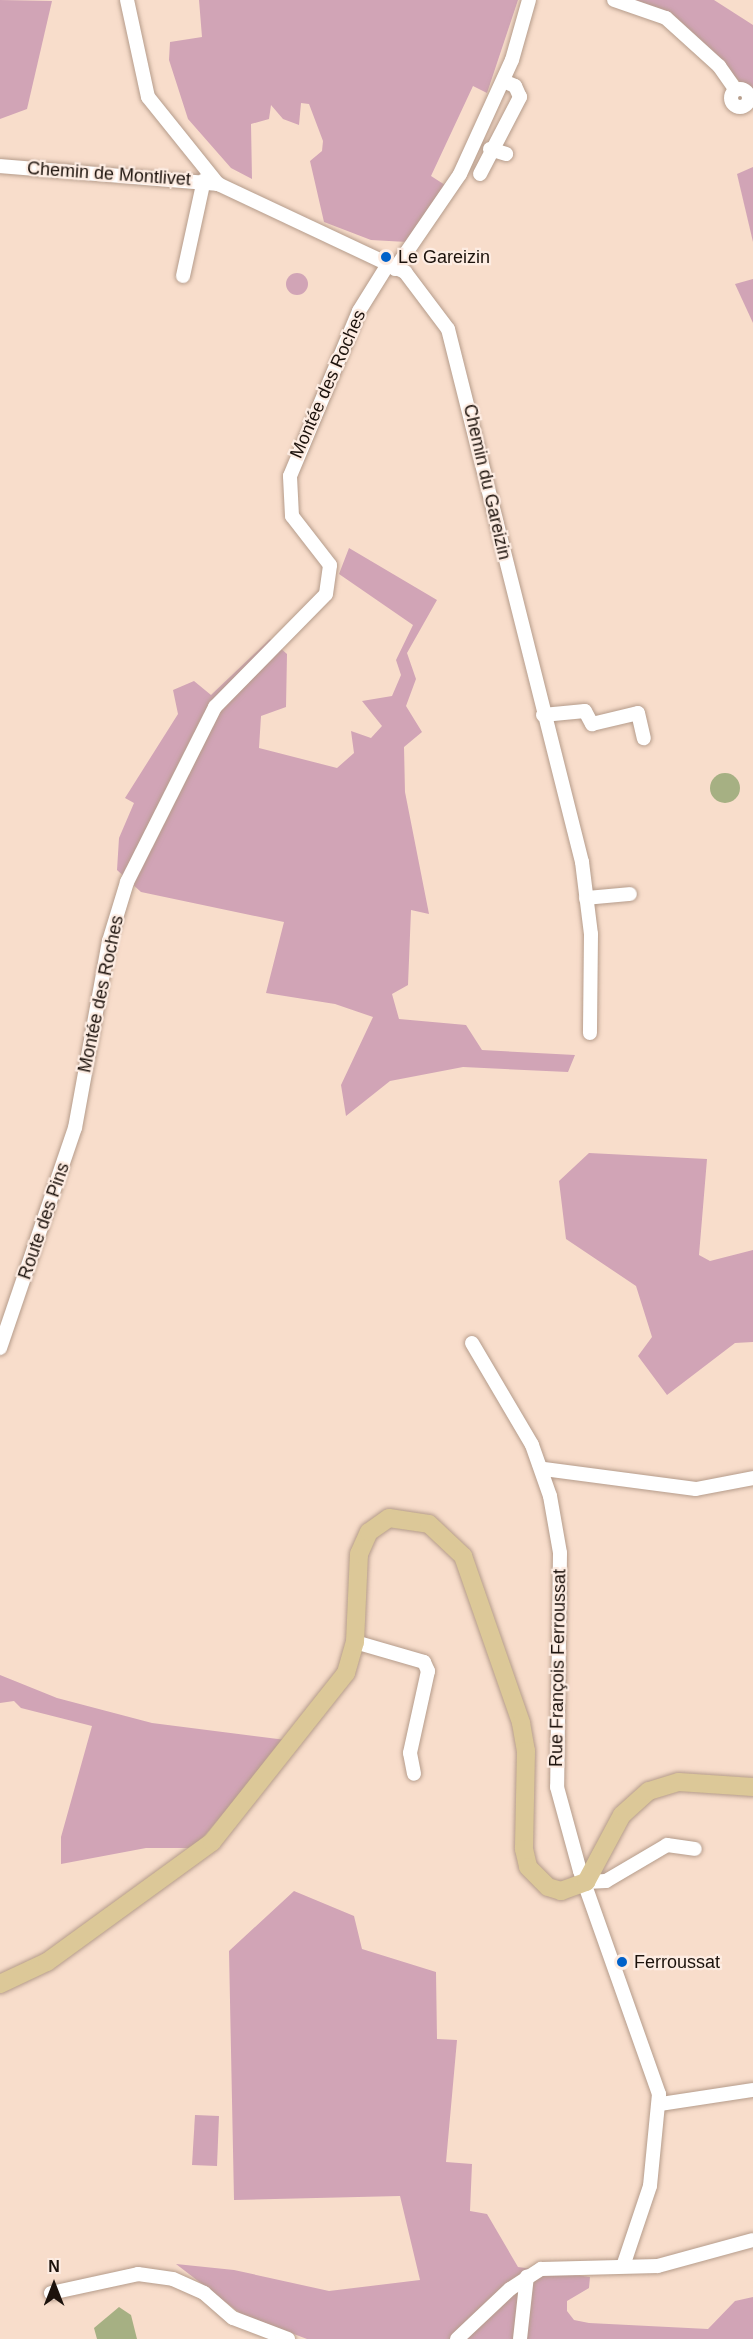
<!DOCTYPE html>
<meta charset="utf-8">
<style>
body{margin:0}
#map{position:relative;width:753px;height:2339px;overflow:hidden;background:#f8ddcb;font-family:Helvetica,sans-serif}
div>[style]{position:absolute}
.green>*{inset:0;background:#d1a4b6}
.round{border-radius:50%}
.water>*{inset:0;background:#a6b083}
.roads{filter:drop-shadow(0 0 2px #b59c8b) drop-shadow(0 0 2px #b59c8b)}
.minor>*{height:14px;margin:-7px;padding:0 7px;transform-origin:7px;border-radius:7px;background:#fff}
.minor>.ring{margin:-7px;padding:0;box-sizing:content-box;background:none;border:14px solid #fff;border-radius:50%}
.major>*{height:18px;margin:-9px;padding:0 9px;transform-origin:9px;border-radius:9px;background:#dcc898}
.dots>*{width:16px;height:16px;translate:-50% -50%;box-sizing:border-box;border:3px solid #fdece2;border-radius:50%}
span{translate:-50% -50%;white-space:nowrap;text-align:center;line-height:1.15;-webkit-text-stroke:4.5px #fdece2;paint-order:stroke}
.street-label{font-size:18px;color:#1c120c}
.poi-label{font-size:18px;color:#1c120c}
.left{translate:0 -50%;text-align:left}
.north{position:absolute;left:24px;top:2255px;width:60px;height:60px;-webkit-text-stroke:4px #fdece2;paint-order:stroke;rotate:0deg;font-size:16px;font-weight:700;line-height:24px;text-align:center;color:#1c120c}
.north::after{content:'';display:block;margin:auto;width:21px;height:27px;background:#1c120c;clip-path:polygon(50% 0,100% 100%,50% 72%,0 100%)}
</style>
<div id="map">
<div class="green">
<i style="clip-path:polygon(0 0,52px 1px,27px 109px,0 119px)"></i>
<i style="clip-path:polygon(199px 0,518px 0,487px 93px,473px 86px,431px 176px,445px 185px,407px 242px,371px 240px,324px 222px,310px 161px,322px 151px,323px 141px,309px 104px,301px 103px,299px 125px,283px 119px,271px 105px,269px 119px,251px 124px,252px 179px,231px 168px,188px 119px,169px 60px,170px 42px,202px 37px)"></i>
<i style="clip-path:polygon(625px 0,714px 0,753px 25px,753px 94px,670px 15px)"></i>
<i style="clip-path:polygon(753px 167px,753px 242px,737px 174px)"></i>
<i class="round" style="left:286px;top:273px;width:22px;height:22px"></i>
<i style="clip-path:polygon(753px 279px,753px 323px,735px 284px)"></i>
<i style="clip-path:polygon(349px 548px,437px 600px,407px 653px,416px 679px,406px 706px,422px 732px,404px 747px,405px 792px,429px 914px,411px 910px,408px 985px,392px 994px,399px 1019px,466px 1025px,482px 1050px,575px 1055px,568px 1072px,463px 1067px,390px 1081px,346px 1116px,341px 1085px,373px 1017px,335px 1004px,266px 993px,284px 922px,141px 892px,117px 870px,119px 838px,134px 803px,125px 798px,178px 714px,173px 690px,194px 681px,211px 695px,270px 639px,287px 654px,286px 707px,261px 716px,259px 748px,337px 768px,354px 753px,351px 731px,371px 738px,382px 726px,362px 701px,392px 696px,401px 675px,396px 660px,413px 625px,339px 574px)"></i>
<i style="clip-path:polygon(589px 1153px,707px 1159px,699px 1255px,710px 1261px,753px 1250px,753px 1342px,735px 1343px,667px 1395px,638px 1356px,652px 1337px,636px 1286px,566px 1239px,559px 1181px)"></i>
<i style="clip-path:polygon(0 1675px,57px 1698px,152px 1723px,286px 1740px,194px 1848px,146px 1848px,61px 1864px,61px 1837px,92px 1726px,21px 1708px,14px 1701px,0 1703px)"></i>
<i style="clip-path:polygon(294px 1891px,354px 1916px,362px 1949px,436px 1972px,437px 2039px,457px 2040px,446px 2162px,472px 2164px,470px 2211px,487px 2214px,518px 2267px,590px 2277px,589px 2288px,567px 2301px,567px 2311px,574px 2320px,589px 2323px,708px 2329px,735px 2301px,753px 2297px,753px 2339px,307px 2339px,241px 2314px,176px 2264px,234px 2270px,329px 2291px,420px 2280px,400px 2196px,234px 2200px,229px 1951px)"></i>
<i style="clip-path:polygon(195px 2115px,219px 2116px,217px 2166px,192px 2165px)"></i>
</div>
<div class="water">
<i class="round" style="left:710px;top:773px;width:30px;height:30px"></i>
<i style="clip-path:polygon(119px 2307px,131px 2315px,137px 2339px,97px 2339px,94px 2328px)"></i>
</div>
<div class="roads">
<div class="minor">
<i style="left:127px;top:0;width:99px;rotate:77.8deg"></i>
<i style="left:148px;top:97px;width:112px;rotate:51.2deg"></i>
<i style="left:218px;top:184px;width:207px;rotate:25.2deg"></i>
<i style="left:405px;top:272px;width:71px;rotate:53deg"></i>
<i style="left:448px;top:329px;width:550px;rotate:75.89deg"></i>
<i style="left:582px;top:862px;width:73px;rotate:82.9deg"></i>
<i style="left:591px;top:934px;width:99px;rotate:90.6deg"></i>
<i style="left:614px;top:0;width:55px;rotate:19.1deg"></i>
<i style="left:666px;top:18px;width:72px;rotate:42.2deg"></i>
<i style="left:719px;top:66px;width:29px;rotate:55deg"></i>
<i class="ring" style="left:731px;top:89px;width:4px;height:4px"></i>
<i style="left:490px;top:149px;width:17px;rotate:17deg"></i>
<i style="left:0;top:166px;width:219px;rotate:4.7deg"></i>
<i style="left:480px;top:174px;width:87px;rotate:-62.5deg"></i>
<i style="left:520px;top:97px;width:12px;rotate:-114deg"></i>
<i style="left:515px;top:86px;width:13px;rotate:-157deg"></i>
<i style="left:395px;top:269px;width:115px;rotate:-55.6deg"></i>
<i style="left:460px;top:174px;width:125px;rotate:-65.5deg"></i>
<i style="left:512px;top:60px;width:62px;rotate:-74.2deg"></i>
<i style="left:183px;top:276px;width:98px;rotate:-77.7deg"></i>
<i style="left:543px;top:715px;width:42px;rotate:-5.4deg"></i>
<i style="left:585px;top:711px;width:15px;rotate:62deg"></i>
<i style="left:592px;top:724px;width:47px;rotate:-13.4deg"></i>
<i style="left:638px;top:713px;width:26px;rotate:77deg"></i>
<i style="left:586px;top:898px;width:44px;rotate:-5.2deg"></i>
<i style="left:472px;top:1343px;width:118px;rotate:59.5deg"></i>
<i style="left:532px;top:1445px;width:54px;rotate:70.6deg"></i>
<i style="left:550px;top:1496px;width:58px;rotate:80deg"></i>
<i style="left:560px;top:1553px;width:234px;rotate:90.7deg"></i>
<i style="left:557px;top:1787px;width:87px;rotate:74.7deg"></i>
<i style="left:580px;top:1871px;width:237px;rotate:70.5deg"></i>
<i style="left:659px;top:2094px;width:92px;rotate:95.6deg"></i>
<i style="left:650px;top:2186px;width:84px;rotate:108.6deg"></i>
<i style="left:0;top:1348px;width:232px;rotate:-71.2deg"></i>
<i style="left:75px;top:1128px;width:190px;rotate:-79.7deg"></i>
<i style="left:109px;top:941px;width:62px;rotate:-73deg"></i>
<i style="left:127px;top:882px;width:196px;rotate:-63.3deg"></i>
<i style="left:215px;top:707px;width:158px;rotate:-45.5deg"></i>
<i style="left:326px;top:594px;width:29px;rotate:-82deg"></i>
<i style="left:330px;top:565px;width:62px;rotate:-127.8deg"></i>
<i style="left:292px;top:516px;width:40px;rotate:-92.9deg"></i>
<i style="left:290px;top:476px;width:179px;rotate:-67.3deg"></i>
<i style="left:359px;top:311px;width:53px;rotate:-58.1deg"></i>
<i style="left:544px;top:1469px;width:153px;rotate:7.5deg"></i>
<i style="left:696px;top:1489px;width:58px;rotate:-10.9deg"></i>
<i style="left:355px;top:1642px;width:72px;rotate:16.2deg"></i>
<i style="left:424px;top:1662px;width:10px;rotate:66deg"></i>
<i style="left:428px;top:1671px;width:84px;rotate:102.4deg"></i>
<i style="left:410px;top:1753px;width:21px;rotate:79deg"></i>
<i style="left:586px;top:1882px;width:20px;rotate:-3deg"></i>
<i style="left:606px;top:1881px;width:71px;rotate:-30.5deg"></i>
<i style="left:667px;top:1845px;width:28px;rotate:8deg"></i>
<i style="left:660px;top:2104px;width:94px;rotate:-8.6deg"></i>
<i style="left:51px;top:2293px;width:89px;rotate:-12.3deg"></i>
<i style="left:138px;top:2274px;width:35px;rotate:8deg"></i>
<i style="left:173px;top:2279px;width:34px;rotate:24deg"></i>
<i style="left:204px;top:2293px;width:38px;rotate:41deg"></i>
<i style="left:233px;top:2318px;width:59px;rotate:20.9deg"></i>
<i style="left:457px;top:2339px;width:73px;rotate:-43.3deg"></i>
<i style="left:510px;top:2289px;width:37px;rotate:-33deg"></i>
<i style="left:541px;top:2269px;width:117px;rotate:-1.5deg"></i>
<i style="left:658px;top:2266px;width:98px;rotate:-15.3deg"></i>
<i style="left:520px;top:2339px;width:63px;rotate:-83.7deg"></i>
</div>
<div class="major">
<i style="left:0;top:1984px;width:52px;rotate:-25.1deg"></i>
<i style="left:47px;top:1962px;width:204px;rotate:-36deg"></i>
<i style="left:212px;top:1842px;width:216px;rotate:-51.6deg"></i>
<i style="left:346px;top:1673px;width:32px;rotate:-74deg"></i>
<i style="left:355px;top:1642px;width:88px;rotate:-87.4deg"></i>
<i style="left:359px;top:1554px;width:24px;rotate:-66deg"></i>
<i style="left:369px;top:1532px;width:24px;rotate:-35deg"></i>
<i style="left:389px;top:1518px;width:40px;rotate:8.5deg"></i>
<i style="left:429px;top:1524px;width:47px;rotate:43.3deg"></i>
<i style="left:463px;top:1556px;width:177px;rotate:70.8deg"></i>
<i style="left:521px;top:1723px;width:28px;rotate:80deg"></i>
<i style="left:526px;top:1751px;width:98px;rotate:91.2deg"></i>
<i style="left:524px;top:1849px;width:18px;rotate:77deg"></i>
<i style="left:528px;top:1867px;width:28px;rotate:45deg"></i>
<i style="left:548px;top:1887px;width:14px;rotate:17deg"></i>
<i style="left:561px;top:1891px;width:27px;rotate:-20deg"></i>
<i style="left:586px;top:1882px;width:76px;rotate:-61.8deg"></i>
<i style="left:622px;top:1815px;width:36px;rotate:-42deg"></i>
<i style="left:649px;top:1791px;width:31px;rotate:-17deg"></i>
<i style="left:679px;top:1782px;width:74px;rotate:3.9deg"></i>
</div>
</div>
<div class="dots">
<i style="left:386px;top:257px;background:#0061c9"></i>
<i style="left:622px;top:1962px;background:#0061c9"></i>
</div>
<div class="street-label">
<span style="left:109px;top:174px;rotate:4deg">Chemin de Montlivet</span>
<span style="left:328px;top:384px;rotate:-66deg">Montée des Roches</span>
<span style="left:487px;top:482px;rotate:77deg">Chemin du Gareizin</span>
<span style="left:101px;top:994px;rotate:-78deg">Montée des Roches</span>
<span style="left:44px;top:1221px;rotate:-71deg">Route des Pins</span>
<span style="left:558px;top:1668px;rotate:-89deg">Rue François Ferroussat</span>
</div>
<div class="poi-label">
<span class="left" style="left:398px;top:257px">Le Gareizin</span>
<span class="left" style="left:634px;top:1962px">Ferroussat</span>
</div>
<div class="north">N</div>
</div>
